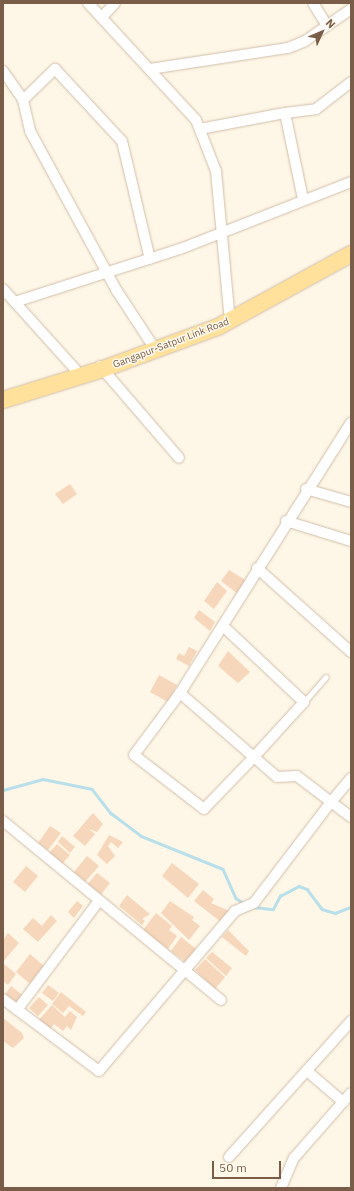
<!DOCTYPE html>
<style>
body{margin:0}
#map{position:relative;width:354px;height:1191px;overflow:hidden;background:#fef6e6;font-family:"IBM Plex Sans",sans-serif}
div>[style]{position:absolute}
.stream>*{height:2.5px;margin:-1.25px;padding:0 1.25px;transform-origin:1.25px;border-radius:1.25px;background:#b8dfea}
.building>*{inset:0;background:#f6d7bb}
.roads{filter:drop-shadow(0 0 1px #d1beaa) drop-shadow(0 0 1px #d1beaa)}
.lane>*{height:5px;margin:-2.5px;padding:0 2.5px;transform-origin:2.5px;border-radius:2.5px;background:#fff}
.street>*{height:10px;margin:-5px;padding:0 5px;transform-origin:5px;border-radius:5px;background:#fff}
.primary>*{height:16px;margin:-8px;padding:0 8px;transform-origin:8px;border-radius:8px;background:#ffe19b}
span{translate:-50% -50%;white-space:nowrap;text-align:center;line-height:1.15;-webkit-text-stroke:3px #fff9ed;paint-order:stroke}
.street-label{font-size:10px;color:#7a5d48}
.frame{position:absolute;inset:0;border:4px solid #7a5d48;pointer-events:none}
.north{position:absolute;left:302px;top:12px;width:40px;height:40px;-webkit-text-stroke:3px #fff9ed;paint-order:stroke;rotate:46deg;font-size:11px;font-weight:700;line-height:16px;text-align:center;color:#7a5d48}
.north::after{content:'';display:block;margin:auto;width:14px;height:18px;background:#7a5d48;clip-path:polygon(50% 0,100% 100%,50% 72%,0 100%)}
.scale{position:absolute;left:212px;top:1161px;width:69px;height:18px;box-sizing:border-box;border:2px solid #7a5d48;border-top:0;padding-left:5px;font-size:12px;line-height:14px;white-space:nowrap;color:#7a5d48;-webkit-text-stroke:3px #fff9ed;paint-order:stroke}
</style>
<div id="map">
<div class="stream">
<i style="left:3px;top:790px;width:41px;rotate:-15.4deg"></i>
<i style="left:43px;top:779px;width:50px;rotate:11.5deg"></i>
<i style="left:92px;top:789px;width:31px;rotate:52deg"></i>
<i style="left:111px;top:813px;width:38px;rotate:37deg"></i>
<i style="left:141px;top:836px;width:88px;rotate:21.9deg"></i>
<i style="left:223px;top:869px;width:32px;rotate:66deg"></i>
<i style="left:236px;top:898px;width:11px;rotate:34deg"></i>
<i style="left:253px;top:907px;width:20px;rotate:6deg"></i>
<i style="left:273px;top:909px;width:15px;rotate:-62deg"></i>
<i style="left:280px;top:896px;width:21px;rotate:-28deg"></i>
<i style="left:299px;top:886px;width:9px;rotate:21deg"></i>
<i style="left:307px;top:889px;width:25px;rotate:53deg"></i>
<i style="left:322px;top:909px;width:14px;rotate:17deg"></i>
<i style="left:335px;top:913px;width:17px;rotate:-21deg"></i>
</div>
<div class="building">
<i style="clip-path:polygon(70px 484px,77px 494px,63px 504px,55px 494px)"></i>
<i style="clip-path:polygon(229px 570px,247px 581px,238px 594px,221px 581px)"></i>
<i style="clip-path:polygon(217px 582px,227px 591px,214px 609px,204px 601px)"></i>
<i style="clip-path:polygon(199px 610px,215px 622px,210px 631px,194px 618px)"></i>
<i style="clip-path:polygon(189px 647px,197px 651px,189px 666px,176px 659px,179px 653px,184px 656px)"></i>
<i style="clip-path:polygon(228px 651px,250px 672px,238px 683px,218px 666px)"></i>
<i style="clip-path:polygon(159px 675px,177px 685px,168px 702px,150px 692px)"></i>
<i style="clip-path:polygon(93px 813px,103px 824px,97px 832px,89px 829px,95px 834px,85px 846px,73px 836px)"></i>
<i style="clip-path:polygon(50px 826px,61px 833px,48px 850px,38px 843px)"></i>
<i style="clip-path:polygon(109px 835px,123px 842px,118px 848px,111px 842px,108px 846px,115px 856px,107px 864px,97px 855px)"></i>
<i style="clip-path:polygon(62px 836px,75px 847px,70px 853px,58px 842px)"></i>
<i style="clip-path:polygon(57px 844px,70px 855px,62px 864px,49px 853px)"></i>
<i style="clip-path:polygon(87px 856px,99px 866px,85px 882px,74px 872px)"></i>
<i style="clip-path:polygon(172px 863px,199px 884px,188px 898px,162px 876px)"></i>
<i style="clip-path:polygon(26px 866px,38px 876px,25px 892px,13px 882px)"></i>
<i style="clip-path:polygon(97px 873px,110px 883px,99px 897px,86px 886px)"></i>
<i style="clip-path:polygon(203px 890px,214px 899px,211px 903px,229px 911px,221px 922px,194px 901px)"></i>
<i style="clip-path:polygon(127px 895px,150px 914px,142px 919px,145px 921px,142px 925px,119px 906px)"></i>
<i style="clip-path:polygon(77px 901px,83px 906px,74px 918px,68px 912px)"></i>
<i style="clip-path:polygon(170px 901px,194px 917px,192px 920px,200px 926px,189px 940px,161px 913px)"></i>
<i style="clip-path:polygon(156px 913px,172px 926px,169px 930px,177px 936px,168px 949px,143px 930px)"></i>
<i style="clip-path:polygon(51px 915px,57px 921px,38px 942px,23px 929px,33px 918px,42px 926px)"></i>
<i style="clip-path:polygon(228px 930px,249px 951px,246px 956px,222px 937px)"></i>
<i style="clip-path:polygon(8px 933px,19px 943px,3px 962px,3px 940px)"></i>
<i style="clip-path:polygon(181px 937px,196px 949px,186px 962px,171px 951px)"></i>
<i style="clip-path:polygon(212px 952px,232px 968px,226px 976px,206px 958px)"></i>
<i style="clip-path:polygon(30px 954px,44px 966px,30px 984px,16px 972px)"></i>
<i style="clip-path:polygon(205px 959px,225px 977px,215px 989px,195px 970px)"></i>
<i style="clip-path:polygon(3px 963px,16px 974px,8px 985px,3px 981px)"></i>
<i style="clip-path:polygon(48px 985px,59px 993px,53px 1001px,42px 993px)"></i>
<i style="clip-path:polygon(11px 986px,25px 997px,16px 1005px,4px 996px)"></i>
<i style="clip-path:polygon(61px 992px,86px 1012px,83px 1016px,69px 1006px,63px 1013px,52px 1004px)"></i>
<i style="clip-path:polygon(39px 997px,48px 1005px,38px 1016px,29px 1008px)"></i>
<i style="clip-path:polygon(52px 1005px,65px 1017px,70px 1011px,77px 1017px,71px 1030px,67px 1026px,63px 1031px,54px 1024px,49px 1030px,38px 1021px)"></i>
<i style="clip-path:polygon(3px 1018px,22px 1033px,24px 1038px,13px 1048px,3px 1041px)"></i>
</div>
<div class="roads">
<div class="lane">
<i style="left:304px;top:702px;width:33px;rotate:-49deg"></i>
</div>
<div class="street">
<i style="left:88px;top:3px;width:159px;rotate:47.3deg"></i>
<i style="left:196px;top:120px;width:55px;rotate:68.6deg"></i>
<i style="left:216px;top:171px;width:142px;rotate:84.7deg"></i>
<i style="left:313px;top:3px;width:26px;rotate:58deg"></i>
<i style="left:102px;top:17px;width:19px;rotate:-47deg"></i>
<i style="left:150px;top:69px;width:140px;rotate:-8.7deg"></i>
<i style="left:288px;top:48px;width:18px;rotate:-22deg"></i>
<i style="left:305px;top:41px;width:56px;rotate:-34.8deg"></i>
<i style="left:3px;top:71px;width:35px;rotate:55deg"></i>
<i style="left:23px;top:100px;width:32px;rotate:77deg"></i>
<i style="left:30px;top:131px;width:182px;rotate:61.5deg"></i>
<i style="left:117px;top:291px;width:69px;rotate:56.8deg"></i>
<i style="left:23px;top:100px;width:45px;rotate:-44.1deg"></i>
<i style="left:55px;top:69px;width:98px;rotate:47.1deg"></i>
<i style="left:122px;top:141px;width:121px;rotate:76.7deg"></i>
<i style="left:285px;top:113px;width:31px;rotate:-7deg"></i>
<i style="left:316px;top:109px;width:44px;rotate:-37.6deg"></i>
<i style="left:200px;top:129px;width:86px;rotate:-10.7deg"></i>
<i style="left:285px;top:113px;width:88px;rotate:78.2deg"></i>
<i style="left:3px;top:289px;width:108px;rotate:48deg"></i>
<i style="left:15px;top:302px;width:173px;rotate:-17.8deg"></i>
<i style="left:180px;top:249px;width:184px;rotate:-21.4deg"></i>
<i style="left:100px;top:366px;width:121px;rotate:49.3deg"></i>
<i style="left:306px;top:489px;width:47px;rotate:16.1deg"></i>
<i style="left:286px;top:521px;width:68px;rotate:17.1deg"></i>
<i style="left:257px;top:568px;width:126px;rotate:41.8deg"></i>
<i style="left:223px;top:626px;width:111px;rotate:43.2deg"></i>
<i style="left:304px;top:702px;width:74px;rotate:132.3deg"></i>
<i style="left:254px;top:757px;width:30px;rotate:41deg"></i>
<i style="left:277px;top:777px;width:20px;rotate:-3deg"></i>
<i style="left:297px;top:776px;width:43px;rotate:37.4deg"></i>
<i style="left:331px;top:802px;width:31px;rotate:-50deg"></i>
<i style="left:180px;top:693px;width:98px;rotate:40.9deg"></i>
<i style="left:254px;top:757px;width:72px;rotate:133.9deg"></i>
<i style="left:204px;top:809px;width:88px;rotate:-142.4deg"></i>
<i style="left:134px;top:755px;width:77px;rotate:-53.4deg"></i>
<i style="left:180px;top:693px;width:320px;rotate:-57.7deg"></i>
<i style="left:3px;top:821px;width:282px;rotate:39.4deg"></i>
<i style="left:3px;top:999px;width:120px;rotate:36.9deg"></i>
<i style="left:99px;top:1071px;width:210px;rotate:-49.6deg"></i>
<i style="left:235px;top:911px;width:21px;rotate:-23deg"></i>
<i style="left:254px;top:903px;width:127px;rotate:-52.7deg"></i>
<i style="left:331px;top:802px;width:25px;rotate:37deg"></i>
<i style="left:17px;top:1010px;width:135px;rotate:-53.1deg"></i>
<i style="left:307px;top:1071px;width:48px;rotate:40.7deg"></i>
<i style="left:229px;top:1157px;width:183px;rotate:-48.1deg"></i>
<i style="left:281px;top:1188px;width:33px;rotate:-67deg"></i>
<i style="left:294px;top:1158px;width:86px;rotate:-48.8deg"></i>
</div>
<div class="primary">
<i style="left:3px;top:400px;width:105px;rotate:-17.2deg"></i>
<i style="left:103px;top:369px;width:122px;rotate:-20.1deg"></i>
<i style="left:218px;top:327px;width:152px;rotate:-28.8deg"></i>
</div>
</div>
<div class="street-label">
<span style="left:171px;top:343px;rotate:-21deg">Gangapur-Satpur Link Road</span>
</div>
<div class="frame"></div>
<div class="north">N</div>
<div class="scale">50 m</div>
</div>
